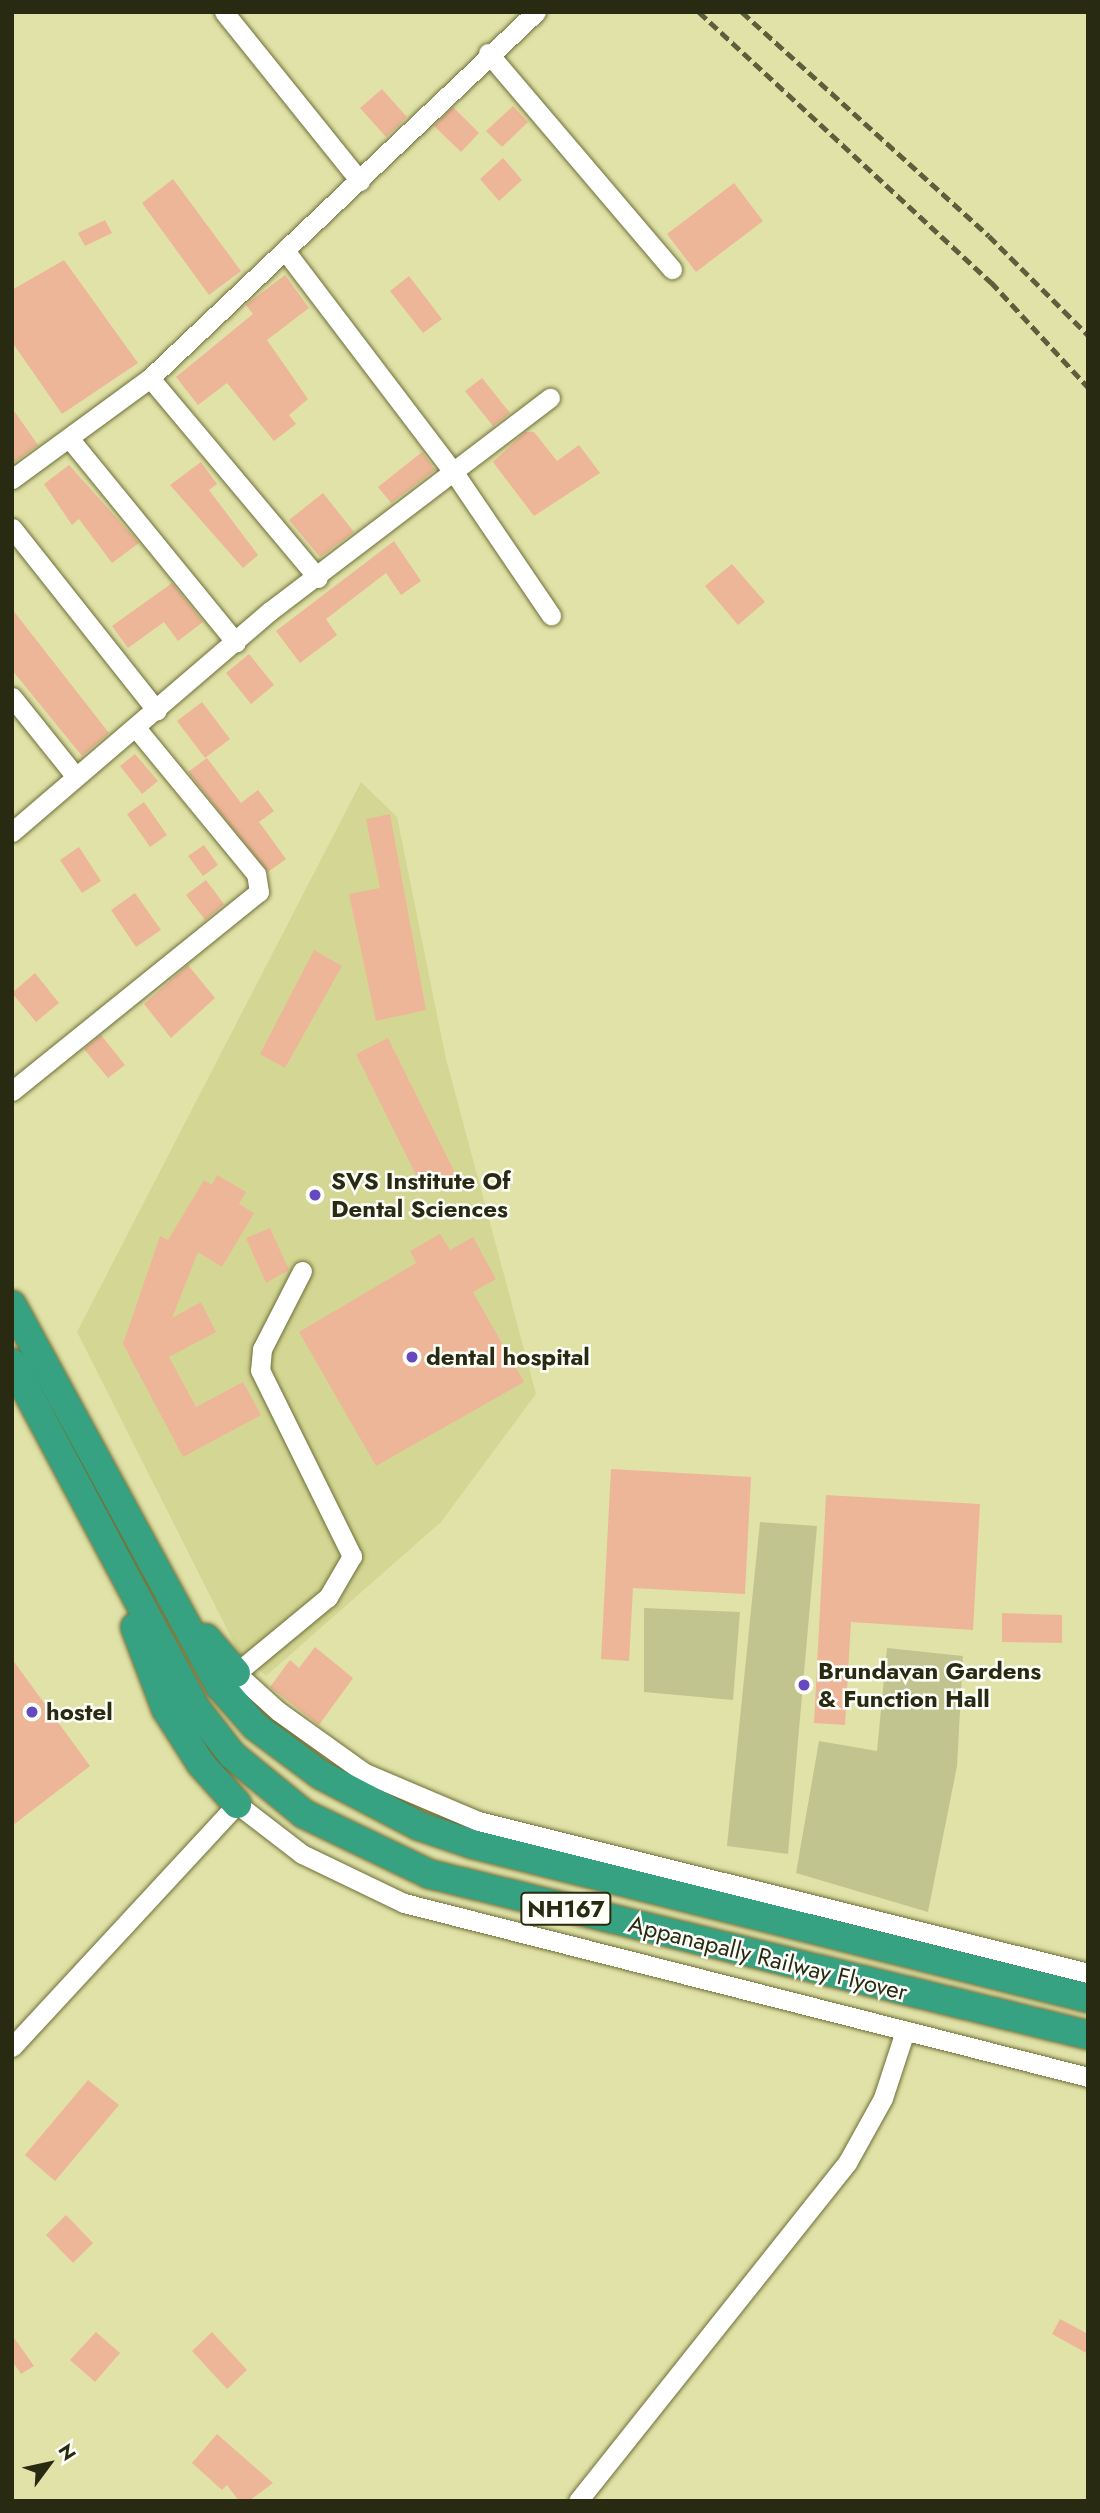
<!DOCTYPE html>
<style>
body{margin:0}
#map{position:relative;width:1100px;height:2513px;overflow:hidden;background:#e0e2a7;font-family:Jost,sans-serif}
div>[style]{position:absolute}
.built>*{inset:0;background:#d4d793}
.green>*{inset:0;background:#c2c48f}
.building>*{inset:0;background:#eeb698}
.roads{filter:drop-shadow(0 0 2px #6e6f38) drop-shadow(0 0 2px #6e6f38)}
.minor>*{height:19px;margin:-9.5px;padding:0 9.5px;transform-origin:9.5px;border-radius:9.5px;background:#fff}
.highway>*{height:28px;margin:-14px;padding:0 14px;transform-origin:14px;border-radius:14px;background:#36a282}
.rail>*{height:5px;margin-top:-2.5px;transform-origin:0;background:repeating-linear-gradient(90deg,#5c5e3c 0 10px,transparent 0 15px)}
.dots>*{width:19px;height:19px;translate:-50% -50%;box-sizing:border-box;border:4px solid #fefff9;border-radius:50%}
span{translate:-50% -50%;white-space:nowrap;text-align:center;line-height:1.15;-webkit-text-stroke:5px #fefff9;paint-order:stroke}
.shield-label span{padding:2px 5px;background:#fefff9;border:2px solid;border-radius:5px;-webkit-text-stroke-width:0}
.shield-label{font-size:23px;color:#292a12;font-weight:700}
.poi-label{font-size:24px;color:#292a12;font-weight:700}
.left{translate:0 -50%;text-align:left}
.street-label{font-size:24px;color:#292a12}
.frame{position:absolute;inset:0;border:14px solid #292a12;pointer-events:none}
.north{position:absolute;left:14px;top:2429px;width:70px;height:70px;-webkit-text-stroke:5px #fefff9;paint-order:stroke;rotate:57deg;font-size:19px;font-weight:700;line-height:28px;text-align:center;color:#292a12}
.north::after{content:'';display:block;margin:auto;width:24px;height:32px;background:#292a12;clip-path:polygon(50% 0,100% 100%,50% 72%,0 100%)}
</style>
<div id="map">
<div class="built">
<i style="clip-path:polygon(361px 782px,397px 817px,446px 1059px,536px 1394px,441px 1522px,266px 1676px,239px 1653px,77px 1332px)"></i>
</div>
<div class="green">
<i style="clip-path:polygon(760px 1522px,817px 1526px,788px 1854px,727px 1846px)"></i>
<i style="clip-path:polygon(644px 1608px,740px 1612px,733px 1700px,644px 1692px)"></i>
<i style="clip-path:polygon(887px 1648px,963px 1656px,957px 1766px,928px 1912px,796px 1873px,819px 1741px,877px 1751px)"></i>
</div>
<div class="building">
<i style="clip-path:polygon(382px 89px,407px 117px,386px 137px,360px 108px)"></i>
<i style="clip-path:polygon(513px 106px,528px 122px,502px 147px,486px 131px)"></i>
<i style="clip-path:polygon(453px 107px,479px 133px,461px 152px,434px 126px)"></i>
<i style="clip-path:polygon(503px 158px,522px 180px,499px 201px,480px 179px)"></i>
<i style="clip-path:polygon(173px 179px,241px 271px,209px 295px,142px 203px)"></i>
<i style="clip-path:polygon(734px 183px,763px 221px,696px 272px,667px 234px)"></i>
<i style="clip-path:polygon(105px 220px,112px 233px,85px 246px,78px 233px)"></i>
<i style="clip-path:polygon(64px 260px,138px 363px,62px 414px,12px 342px,12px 290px)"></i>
<i style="clip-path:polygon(285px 275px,309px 308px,267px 340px,308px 399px,289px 415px,296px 424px,274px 441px,227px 383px,198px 405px,176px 377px,253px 314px,246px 305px)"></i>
<i style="clip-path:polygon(409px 276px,442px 319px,423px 333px,390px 291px)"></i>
<i style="clip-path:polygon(482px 378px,510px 413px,493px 426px,465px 391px)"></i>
<i style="clip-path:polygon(12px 408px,38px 445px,12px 464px)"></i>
<i style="clip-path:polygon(525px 432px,534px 432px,557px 461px,579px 445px,600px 473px,534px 516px,493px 462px)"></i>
<i style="clip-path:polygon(422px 452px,435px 470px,391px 503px,378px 487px)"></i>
<i style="clip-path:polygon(201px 462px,217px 484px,209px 490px,258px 555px,243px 568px,170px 485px)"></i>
<i style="clip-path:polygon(69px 465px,139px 543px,112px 563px,79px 519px,72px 525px,44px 484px)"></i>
<i style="clip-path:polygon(323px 493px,354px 532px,320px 557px,289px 520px)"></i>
<i style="clip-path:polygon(394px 541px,421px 581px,401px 595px,386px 573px,326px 619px,337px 635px,300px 663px,276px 631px)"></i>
<i style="clip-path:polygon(732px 564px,765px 602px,738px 625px,705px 586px)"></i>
<i style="clip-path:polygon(172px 583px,203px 622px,178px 641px,164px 622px,128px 648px,112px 626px)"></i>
<i style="clip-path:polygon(12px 609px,109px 733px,82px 756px,12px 670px)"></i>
<i style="clip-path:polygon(249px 654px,274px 685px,251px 704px,226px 673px)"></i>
<i style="clip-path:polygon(202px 702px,230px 739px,205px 758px,177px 721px)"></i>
<i style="clip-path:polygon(135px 754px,158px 781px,142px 794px,120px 766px)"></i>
<i style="clip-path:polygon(207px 758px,241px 803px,258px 790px,274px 811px,259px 822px,286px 859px,268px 872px,188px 772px)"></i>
<i style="clip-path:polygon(144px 802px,167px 835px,150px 847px,127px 814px)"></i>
<i style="clip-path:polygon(390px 814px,426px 1010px,376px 1021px,349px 894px,380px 888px,366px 819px)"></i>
<i style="clip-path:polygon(204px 845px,218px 865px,203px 876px,188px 856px)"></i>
<i style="clip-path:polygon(79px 847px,101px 881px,82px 893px,60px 860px)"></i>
<i style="clip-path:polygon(206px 880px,224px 904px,205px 920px,186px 895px)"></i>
<i style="clip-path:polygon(135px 893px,161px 930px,136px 947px,111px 910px)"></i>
<i style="clip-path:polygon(314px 950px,342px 966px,285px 1068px,260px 1054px)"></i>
<i style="clip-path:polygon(188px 965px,215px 998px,171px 1038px,144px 1004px)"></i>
<i style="clip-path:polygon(35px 973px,59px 1003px,36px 1022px,12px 993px)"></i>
<i style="clip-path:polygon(101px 1035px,125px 1065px,108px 1078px,84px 1049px)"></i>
<i style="clip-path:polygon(388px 1038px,457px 1177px,425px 1193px,356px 1054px)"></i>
<i style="clip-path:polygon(217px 1175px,246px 1192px,239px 1204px,254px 1213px,222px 1267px,198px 1252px,172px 1318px,201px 1302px,216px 1332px,169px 1357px,196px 1407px,243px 1382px,261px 1415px,183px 1457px,123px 1344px,160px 1236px,168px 1240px,204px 1180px,212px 1185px)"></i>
<i style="clip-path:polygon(270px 1228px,289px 1270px,266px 1283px,246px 1238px)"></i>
<i style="clip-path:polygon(440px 1234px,450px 1250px,473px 1237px,496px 1279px,473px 1292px,524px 1382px,376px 1466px,299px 1332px,416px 1263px,410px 1251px)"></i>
<i style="clip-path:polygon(611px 1469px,751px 1477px,745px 1594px,633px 1588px,629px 1661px,601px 1659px)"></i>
<i style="clip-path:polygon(826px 1495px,980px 1504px,973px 1630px,851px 1622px,845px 1725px,814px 1723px)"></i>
<i style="clip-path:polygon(1002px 1613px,1062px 1615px,1062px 1643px,1002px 1642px)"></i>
<i style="clip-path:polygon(315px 1647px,353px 1678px,319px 1725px,270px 1687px,290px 1660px,299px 1668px)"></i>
<i style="clip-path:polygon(12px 1659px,90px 1766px,12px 1826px)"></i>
<i style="clip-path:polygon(88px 2080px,119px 2105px,55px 2181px,25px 2155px)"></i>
<i style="clip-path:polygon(66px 2215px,93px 2243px,73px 2263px,46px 2235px)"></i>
<i style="clip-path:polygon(1060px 2319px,1088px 2334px,1088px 2354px,1052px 2334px)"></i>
<i style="clip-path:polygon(96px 2332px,120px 2353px,95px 2382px,70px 2360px)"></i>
<i style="clip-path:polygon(212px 2332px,247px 2370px,227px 2389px,192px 2351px)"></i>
<i style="clip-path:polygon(12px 2335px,34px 2366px,21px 2374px,12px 2361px)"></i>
<i style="clip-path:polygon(217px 2434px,273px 2483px,249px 2501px,239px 2501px,227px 2485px,222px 2490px,192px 2463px)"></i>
</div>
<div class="roads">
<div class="minor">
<i style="left:224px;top:12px;width:217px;rotate:51.2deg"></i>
<i style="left:488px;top:53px;width:284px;rotate:49.6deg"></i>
<i style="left:287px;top:253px;width:278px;rotate:52.8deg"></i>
<i style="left:455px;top:474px;width:171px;rotate:55.8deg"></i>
<i style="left:150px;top:378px;width:261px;rotate:50deg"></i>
<i style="left:69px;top:438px;width:264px;rotate:50.8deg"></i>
<i style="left:12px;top:479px;width:171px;rotate:-36.2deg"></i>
<i style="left:150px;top:378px;width:532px;rotate:-43.48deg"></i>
<i style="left:12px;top:528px;width:233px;rotate:51.6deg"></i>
<i style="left:12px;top:697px;width:102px;rotate:51.3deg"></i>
<i style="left:12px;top:832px;width:340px;rotate:-40.6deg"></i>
<i style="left:270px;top:611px;width:352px;rotate:-37.3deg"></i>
<i style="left:12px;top:1091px;width:317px;rotate:-38.9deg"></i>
<i style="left:259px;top:892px;width:18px;rotate:-99deg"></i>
<i style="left:256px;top:874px;width:188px;rotate:-129.4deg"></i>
<i style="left:302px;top:1271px;width:88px;rotate:117.1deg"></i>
<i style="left:262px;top:1349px;width:21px;rotate:95deg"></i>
<i style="left:260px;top:1370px;width:208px;rotate:63.7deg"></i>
<i style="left:352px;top:1556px;width:48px;rotate:120.3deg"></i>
<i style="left:328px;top:1597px;width:119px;rotate:140.4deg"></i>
<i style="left:236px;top:1673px;width:57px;rotate:42.1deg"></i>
<i style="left:278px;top:1711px;width:107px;rotate:35.5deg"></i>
<i style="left:365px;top:1773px;width:123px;rotate:23deg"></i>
<i style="left:478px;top:1821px;width:629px;rotate:13.99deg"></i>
<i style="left:12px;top:2047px;width:331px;rotate:-47.2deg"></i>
<i style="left:237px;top:1804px;width:82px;rotate:37.6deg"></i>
<i style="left:302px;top:1854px;width:113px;rotate:25.7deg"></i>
<i style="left:404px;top:1903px;width:706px;rotate:14.27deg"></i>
<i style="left:578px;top:2501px;width:432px;rotate:-51.5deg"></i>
<i style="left:847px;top:2163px;width:74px;rotate:-61deg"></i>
<i style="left:883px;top:2098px;width:71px;rotate:-71.8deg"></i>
</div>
<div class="highway">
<i style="left:12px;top:1305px;width:434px;rotate:61.4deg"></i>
<i style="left:220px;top:1686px;width:53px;rotate:48.8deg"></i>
<i style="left:255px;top:1726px;width:82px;rotate:36.6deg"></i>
<i style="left:321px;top:1775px;width:110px;rotate:27.5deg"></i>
<i style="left:419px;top:1826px;width:56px;rotate:18.8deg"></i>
<i style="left:472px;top:1844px;width:635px;rotate:14.04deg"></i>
<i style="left:12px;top:1363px;width:388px;rotate:62deg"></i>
<i style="left:194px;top:1706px;width:62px;rotate:52.2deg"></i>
<i style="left:232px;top:1755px;width:93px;rotate:39.3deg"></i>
<i style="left:304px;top:1814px;width:139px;rotate:25.6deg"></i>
<i style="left:429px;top:1874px;width:678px;rotate:13.73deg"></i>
<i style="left:135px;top:1627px;width:88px;rotate:69.3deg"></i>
<i style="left:166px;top:1709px;width:65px;rotate:57.5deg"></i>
<i style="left:201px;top:1764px;width:54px;rotate:48deg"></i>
<i style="left:206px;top:1638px;width:46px;rotate:49.4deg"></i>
</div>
</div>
<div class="rail">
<i style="left:699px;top:12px;width:398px;rotate:42.8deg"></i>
<i style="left:991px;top:282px;width:143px;rotate:47.3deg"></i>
<i style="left:742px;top:12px;width:333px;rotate:42.2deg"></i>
<i style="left:989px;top:236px;width:140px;rotate:45deg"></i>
</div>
<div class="dots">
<i style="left:315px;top:1195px;background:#6648c1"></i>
<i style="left:412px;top:1357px;background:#6648c1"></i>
<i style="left:804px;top:1685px;background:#6648c1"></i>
<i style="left:32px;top:1712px;background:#6648c1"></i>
</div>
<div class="shield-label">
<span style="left:566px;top:1909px">NH167</span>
</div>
<div class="poi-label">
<span class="left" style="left:331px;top:1195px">SVS Institute Of<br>Dental Sciences</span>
<span class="left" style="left:426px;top:1357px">dental hospital</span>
<span class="left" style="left:818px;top:1685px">Brundavan Gardens<br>&amp; Function Hall</span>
<span class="left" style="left:46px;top:1712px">hostel</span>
</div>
<div class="street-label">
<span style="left:768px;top:1958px;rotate:14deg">Appanapally Railway Flyover</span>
</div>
<div class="frame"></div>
<div class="north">N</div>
</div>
